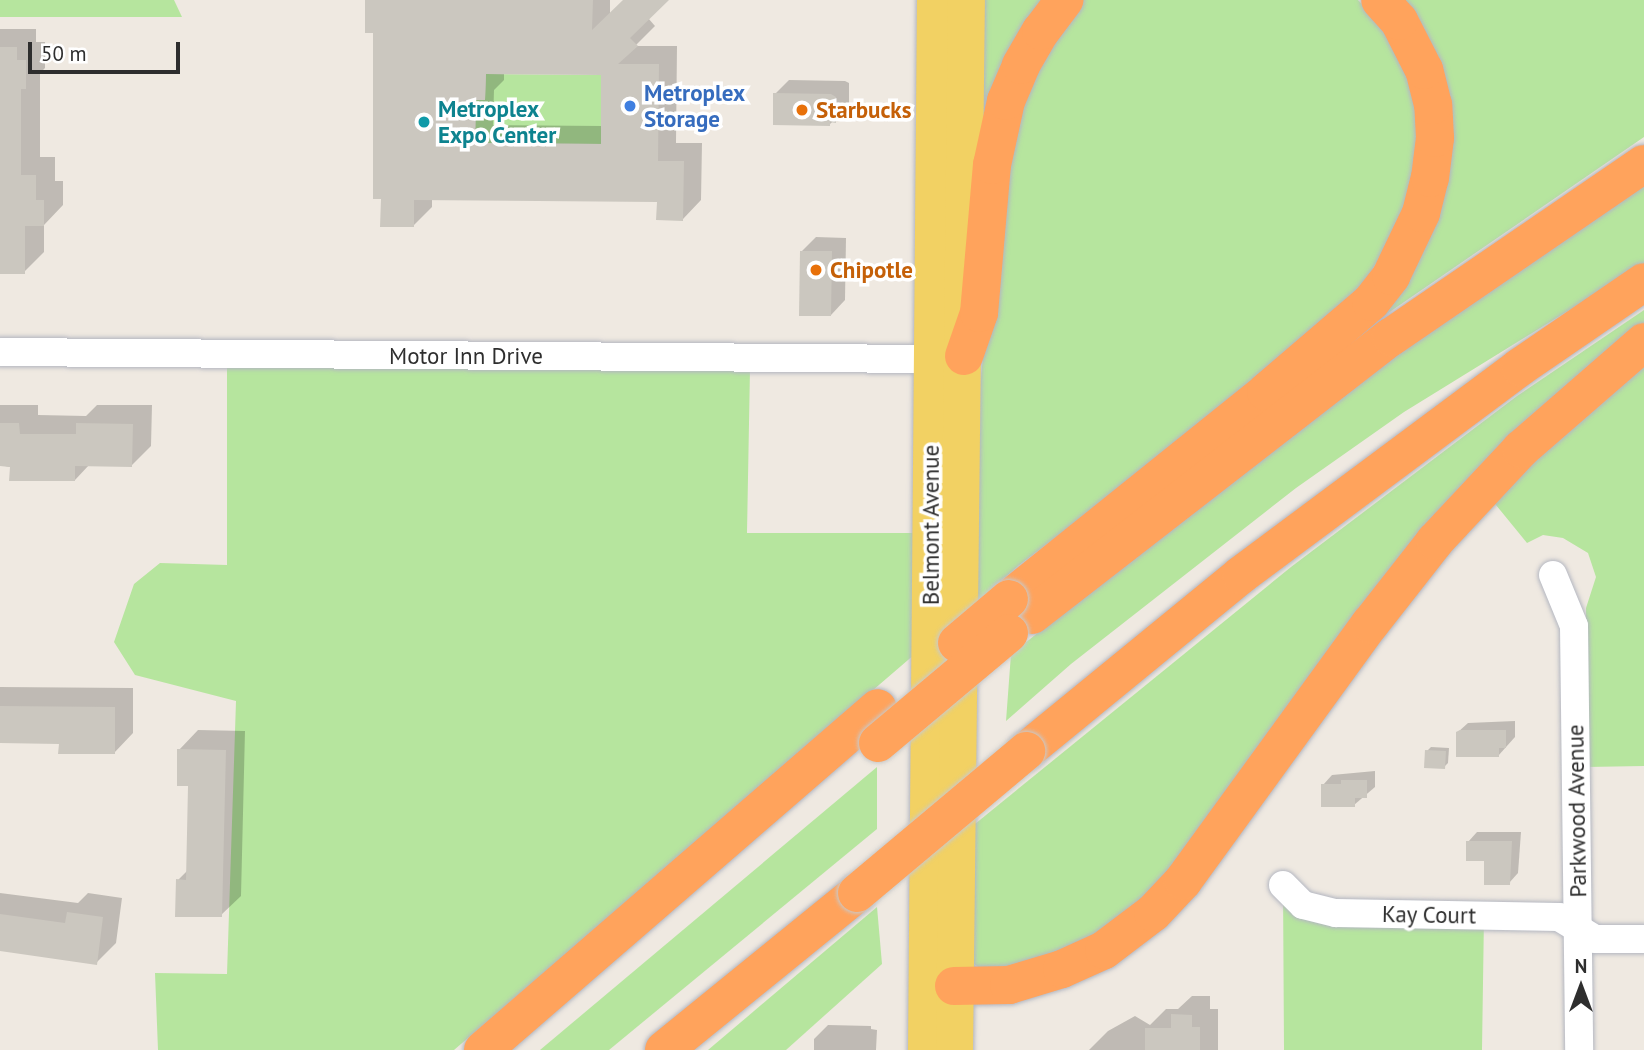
<!DOCTYPE html>
<style>
body{margin:0}
#map{position:relative;width:1644px;height:1050px;overflow:hidden;background:#efe9e1;font-family:"PT Sans",sans-serif}
div>[style]{position:absolute}
.green>*{inset:0;background:#b6e59e}
.shadow>*{inset:0;background:#0003}
.building>*{inset:0;background:#cbc7bf}
.roads{filter:drop-shadow(0 0 2px #b4b7c1) drop-shadow(0 0 2px #b4b7c1)}
.minor>*{height:28px;margin:-14px;padding:0 14px;transform-origin:14px;border-radius:14px;background:#fff}
.major>*{height:37px;margin:-18.5px;padding:0 18.5px;transform-origin:18.5px;border-radius:18.5px;background:#f2d163}
.highway>*{height:38px;margin:-19px;padding:0 19px;transform-origin:19px;border-radius:19px;background:#ffa35c}
.bridges{filter:drop-shadow(0 0 2px #c9c9c9) drop-shadow(0 0 2px #c9c9c9)}
.highway-bridge>*{height:38px;margin:-19px;padding:0 19px;transform-origin:19px;border-radius:19px;background:#ffa35c}
.dots>*{width:19px;height:19px;translate:-50% -50%;box-sizing:border-box;border:4px solid #fff;border-radius:50%}
span{translate:-50% -50%;white-space:nowrap;text-align:center;line-height:1.15;-webkit-text-stroke:7px #fff;paint-order:stroke}
.shop-label{font-size:23px;color:#366cbe;font-weight:700}
.left{translate:0 -50%;text-align:left}
.culture-label{font-size:23px;color:#0d838f;font-weight:700}
.food-label{font-size:23px;color:#c56008;font-weight:700}
.street-label{font-size:23px;color:#2e2e2e}
.north{position:absolute;left:1546px;top:952px;width:70px;height:70px;-webkit-text-stroke:5px #fff;paint-order:stroke;rotate:0deg;font-size:19px;font-weight:700;line-height:28px;text-align:center;color:#2e2e2e}
.north::after{content:'';display:block;margin:auto;width:24px;height:32px;background:#2e2e2e;clip-path:polygon(50% 0,100% 100%,50% 72%,0 100%)}
.scale{position:absolute;left:28px;top:42px;width:152px;height:32px;box-sizing:border-box;border:4px solid #2e2e2e;border-top:0;padding-left:9px;font-size:21px;line-height:24px;white-space:nowrap;color:#2e2e2e;-webkit-text-stroke:5px #fff;paint-order:stroke}
</style>
<div id="map">
<div class="green">
<i style="clip-path:polygon(0 0,174px 0,182px 17px,0 17px)"></i>
<i style="clip-path:polygon(981px 0,1049px 0,981px 124px)"></i>
<i style="clip-path:polygon(1082px 0,1358px 0,1377px 20px,1402px 57px,1416px 102px,1421px 149px,1410px 208px,1364px 283px,1277px 368px,1018px 566px,972px 606px,973px 458px,990px 286px,1018px 101px)"></i>
<i style="clip-path:polygon(1394px 0,1644px 0,1644px 137px,1362px 331px,1441px 171px)"></i>
<i style="clip-path:polygon(486px 74px,601px 75px,601px 137px,613px 144px,475px 143px,476px 100px,485px 100px)"></i>
<i style="clip-path:polygon(1644px 177px,1644px 264px,1404px 412px,1296px 488px,1071px 664px,1006px 721px,1011px 654px,1396px 352px)"></i>
<i style="clip-path:polygon(1644px 310px,1644px 329px,1180px 863px,1119px 925px,1034px 962px,982px 970px,969px 960px,970px 828px,1291px 567px,1517px 396px)"></i>
<i style="clip-path:polygon(1644px 361px,1644px 766px,1586px 767px,1586px 608px,1596px 577px,1588px 553px,1563px 538px,1543px 535px,1527px 543px,1487px 494px)"></i>
<i style="clip-path:polygon(227px 364px,750px 369px,747px 533px,917px 533px,915px 654px,454px 1050px,158px 1050px,155px 973px,227px 974px,236px 701px,135px 675px,114px 642px,134px 584px,160px 563px,227px 565px)"></i>
<i style="clip-path:polygon(877px 767px,877px 829px,609px 1050px,540px 1050px)"></i>
<i style="clip-path:polygon(1283px 885px,1303px 905px,1484px 916px,1482px 1050px,1284px 1050px)"></i>
<i style="clip-path:polygon(877px 907px,882px 964px,786px 1050px,708px 1050px)"></i>
</div>
<div class="shadow">
<i style="clip-path:polygon(evenodd,367px 0,610px 0,610px 14px,625px 0,666px 0,648px 18px,655px 26px,635px 46px,677px 46px,676px 143px,702px 143px,701px 200px,683px 219px,659px 200px,432px 198px,432px 207px,413px 226px,367px 0,504px 73px,603px 74px,603px 126px,493px 125px,494px 90px,504px 80px,504px 73px)"></i>
<i style="clip-path:polygon(0 29px,36px 29px,36px 42px,45px 42px,45px 68px,40px 73px,40px 157px,55px 157px,55px 181px,63px 181px,63px 205px,44px 225px,44px 252px,24px 272px,0 272px)"></i>
<i style="clip-path:polygon(789px 80px,845px 81px,849px 83px,849px 107px,830px 124px,775px 94px)"></i>
<i style="clip-path:polygon(816px 237px,846px 238px,845px 300px,831px 315px,801px 252px)"></i>
<i style="clip-path:polygon(0 405px,38px 405px,38px 415px,86px 416px,97px 405px,152px 405px,151px 446px,132px 465px,90px 464px,75px 480px,0 465px)"></i>
<i style="clip-path:polygon(0 687px,133px 688px,133px 733px,114px 753px,60px 742px,0 741px)"></i>
<i style="clip-path:polygon(1515px 721px,1515px 737px,1498px 756px,1458px 732px,1468px 723px)"></i>
<i style="clip-path:polygon(198px 730px,245px 731px,241px 896px,221px 915px,178px 880px,188px 870px,190px 784px,179px 750px)"></i>
<i style="clip-path:polygon(1431px 747px,1449px 748px,1448px 763px,1444px 767px,1427px 751px)"></i>
<i style="clip-path:polygon(1375px 771px,1375px 787px,1354px 805px,1323px 785px,1332px 775px)"></i>
<i style="clip-path:polygon(1477px 832px,1521px 832px,1518px 873px,1509px 883px,1468px 842px)"></i>
<i style="clip-path:polygon(0 893px,78px 903px,88px 893px,122px 898px,116px 943px,96px 963px,0 950px)"></i>
<i style="clip-path:polygon(1192px 996px,1210px 996px,1210px 1009px,1218px 1009px,1218px 1050px,1089px 1050px,1108px 1031px,1135px 1016px,1150px 1025px,1166px 1009px,1178px 1009px)"></i>
<i style="clip-path:polygon(828px 1025px,871px 1026px,871px 1029px,877px 1030px,876px 1050px,814px 1050px,814px 1039px)"></i>
</div>
<div class="building">
<i style="clip-path:polygon(evenodd,365px 0,593px 0,592px 30px,623px 0,669px 0,630px 38px,638px 46px,618px 64px,659px 64px,658px 161px,684px 161px,683px 221px,656px 220px,657px 202px,414px 200px,414px 227px,380px 227px,381px 199px,373px 199px,373px 33px,365px 33px,365px 0,486px 74px,601px 75px,601px 144px,475px 143px,476px 100px,485px 100px,486px 74px)"></i>
<i style="clip-path:polygon(0 47px,17px 47px,17px 60px,26px 60px,26px 89px,21px 89px,21px 175px,36px 175px,36px 200px,44px 200px,44px 226px,25px 226px,25px 274px,0 274px)"></i>
<i style="clip-path:polygon(773px 93px,831px 94px,836px 97px,836px 123px,830px 122px,830px 126px,773px 125px)"></i>
<i style="clip-path:polygon(800px 251px,832px 251px,831px 316px,799px 316px)"></i>
<i style="clip-path:polygon(0 423px,19px 423px,20px 434px,76px 434px,76px 423px,133px 424px,132px 467px,75px 466px,75px 481px,9px 481px,10px 467px,0 466px)"></i>
<i style="clip-path:polygon(0 706px,115px 707px,115px 754px,58px 754px,59px 744px,0 743px)"></i>
<i style="clip-path:polygon(1460px 730px,1506px 730px,1506px 748px,1499px 748px,1499px 757px,1456px 757px,1456px 732px)"></i>
<i style="clip-path:polygon(177px 749px,226px 750px,222px 917px,175px 917px,176px 879px,186px 880px,188px 786px,177px 786px)"></i>
<i style="clip-path:polygon(1425px 750px,1446px 751px,1445px 769px,1424px 768px)"></i>
<i style="clip-path:polygon(1341px 780px,1367px 780px,1367px 798px,1355px 798px,1355px 807px,1321px 807px,1321px 784px,1341px 784px)"></i>
<i style="clip-path:polygon(1466px 841px,1512px 841px,1510px 885px,1484px 885px,1484px 861px,1466px 861px)"></i>
<i style="clip-path:polygon(67px 912px,103px 917px,97px 965px,0 951px,0 914px,65px 923px)"></i>
<i style="clip-path:polygon(1171px 1014px,1192px 1015px,1192px 1027px,1200px 1027px,1200px 1050px,1145px 1050px,1145px 1028px,1171px 1028px)"></i>
</div>
<div class="roads">
<div class="minor">
<i style="left:0;top:352px;width:932px;rotate:0.43deg"></i>
<i style="left:1553px;top:575px;width:55px;rotate:67.6deg"></i>
<i style="left:1574px;top:626px;width:424px;rotate:89.3deg"></i>
<i style="left:1283px;top:885px;width:28px;rotate:45deg"></i>
<i style="left:1303px;top:905px;width:34px;rotate:14deg"></i>
<i style="left:1336px;top:913px;width:223px;rotate:1deg"></i>
<i style="left:1559px;top:917px;width:42px;rotate:31.4deg"></i>
<i style="left:1595px;top:939px;width:49px"></i>
</div>
<div class="major">
<i style="left:926px;top:1050px;width:1050px;rotate:-89.51deg"></i>
<i style="left:954px;top:1050px;width:1050px;rotate:-89.35deg"></i>
</div>
<div class="highway">
<i style="left:964px;top:356px;width:46px;rotate:-70.8deg"></i>
<i style="left:979px;top:313px;width:149px;rotate:-85deg"></i>
<i style="left:992px;top:165px;width:66px;rotate:-77.7deg"></i>
<i style="left:1006px;top:101px;width:39px;rotate:-67deg"></i>
<i style="left:1021px;top:65px;width:39px;rotate:-60deg"></i>
<i style="left:1041px;top:31px;width:39px;rotate:-53deg"></i>
<i style="left:1009px;top:599px;width:330px;rotate:-38.8deg"></i>
<i style="left:1266px;top:392px;width:138px;rotate:-40.6deg"></i>
<i style="left:1371px;top:302px;width:33px;rotate:-52deg"></i>
<i style="left:1391px;top:276px;width:70px;rotate:-64.5deg"></i>
<i style="left:1421px;top:213px;width:36px;rotate:-76deg"></i>
<i style="left:1430px;top:178px;width:40px;rotate:-82.9deg"></i>
<i style="left:1435px;top:138px;width:33px;rotate:-93deg"></i>
<i style="left:1433px;top:105px;width:36px;rotate:-104deg"></i>
<i style="left:1424px;top:70px;width:55px;rotate:-117deg"></i>
<i style="left:1399px;top:21px;width:28px;rotate:-132deg"></i>
<i style="left:1032px;top:615px;width:454px;rotate:-37.8deg"></i>
<i style="left:1391px;top:337px;width:306px;rotate:-34.4deg"></i>
<i style="left:1026px;top:751px;width:278px;rotate:-39.3deg"></i>
<i style="left:1241px;top:575px;width:348px;rotate:-36.7deg"></i>
<i style="left:1520px;top:367px;width:150px;rotate:-34.4deg"></i>
<i style="left:954px;top:986px;width:55px;rotate:-1deg"></i>
<i style="left:1009px;top:985px;width:55px;rotate:-16.8deg"></i>
<i style="left:1062px;top:969px;width:46px;rotate:-24.3deg"></i>
<i style="left:1104px;top:950px;width:61px;rotate:-37.1deg"></i>
<i style="left:1153px;top:913px;width:44px;rotate:-46.8deg"></i>
<i style="left:1183px;top:881px;width:318px;rotate:-54deg"></i>
<i style="left:1370px;top:624px;width:105px;rotate:-51.9deg"></i>
<i style="left:1435px;top:541px;width:126px;rotate:-46.9deg"></i>
<i style="left:1521px;top:449px;width:163px;rotate:-41deg"></i>
<i style="left:483px;top:1050px;width:522px;rotate:-40.89deg"></i>
<i style="left:664px;top:1050px;width:249px;rotate:-39.1deg"></i>
</div>
</div>
<div class="bridges">
<div class="highway-bridge">
<i style="left:957px;top:643px;width:68px;rotate:-40.2deg"></i>
<i style="left:878px;top:743px;width:171px;rotate:-40deg"></i>
<i style="left:857px;top:893px;width:221px;rotate:-40deg"></i>
</div>
</div>
<div class="dots">
<i style="left:630px;top:106px;background:#3f7fe0"></i>
<i style="left:802px;top:110px;background:#e8710a"></i>
<i style="left:424px;top:122px;background:#0f9aa8"></i>
<i style="left:816px;top:270px;background:#e8710a"></i>
</div>
<div class="shop-label">
<span class="left" style="left:644px;top:106px">Metroplex<br>Storage</span>
</div>
<div class="culture-label">
<span class="left" style="left:438px;top:122px">Metroplex<br>Expo Center</span>
</div>
<div class="food-label">
<span class="left" style="left:816px;top:110px">Starbucks</span>
<span class="left" style="left:830px;top:270px">Chipotle</span>
</div>
<div class="street-label">
<span style="left:466px;top:356px">Motor Inn Drive</span>
<span style="left:931px;top:525px;rotate:-90deg">Belmont Avenue</span>
<span style="left:1577px;top:811px;rotate:-91deg">Parkwood Avenue</span>
<span style="left:1429px;top:915px;rotate:1deg">Kay Court</span>
</div>
<div class="north">N</div>
<div class="scale">50 m</div>
</div>
